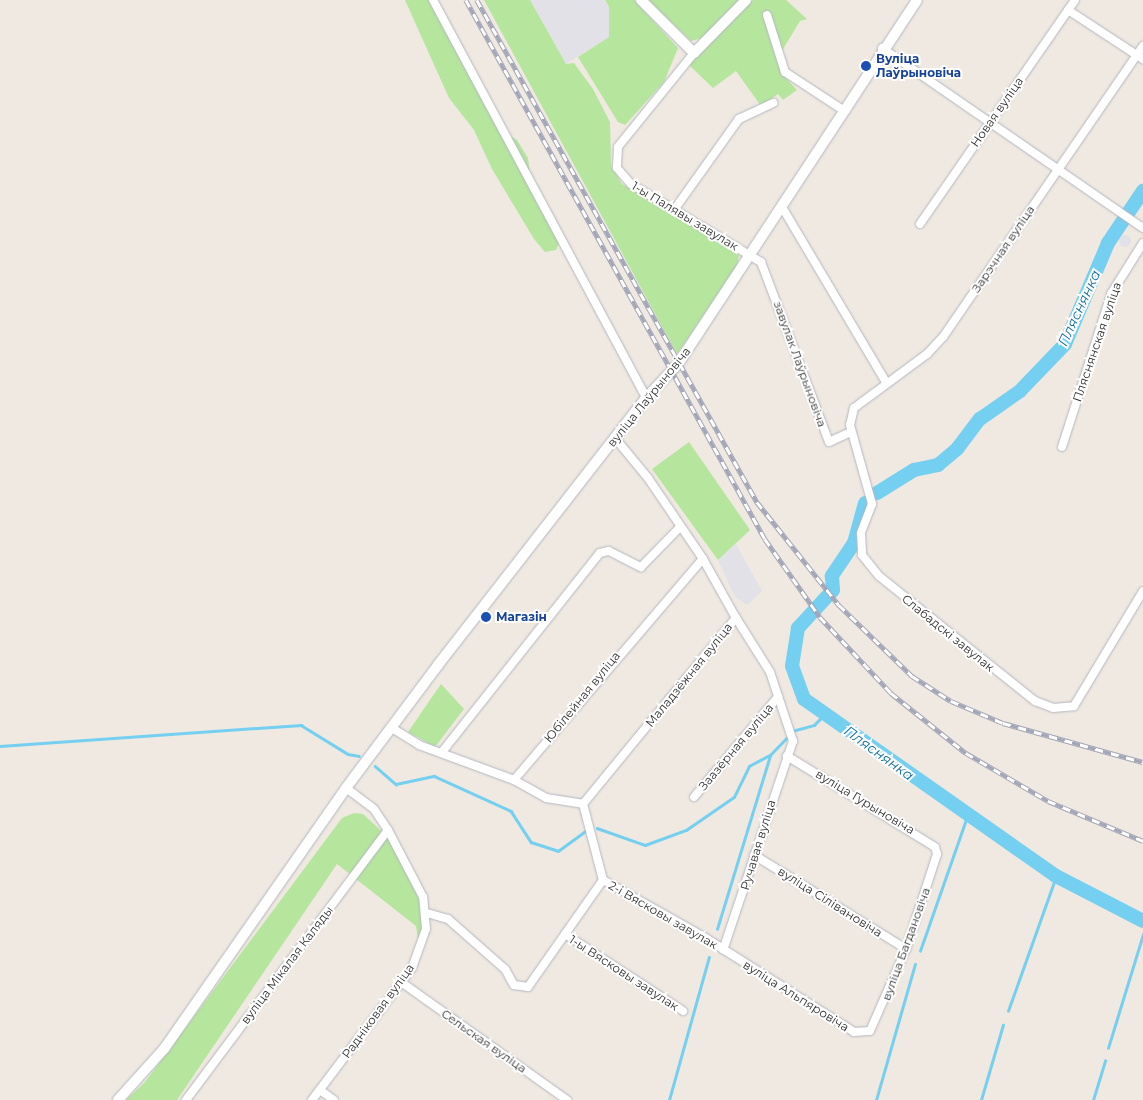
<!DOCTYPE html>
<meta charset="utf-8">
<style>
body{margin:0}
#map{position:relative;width:1143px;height:1100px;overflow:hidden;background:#efe9e1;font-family:Montserrat,sans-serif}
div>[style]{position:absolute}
.industrial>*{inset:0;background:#e3e1e8}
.round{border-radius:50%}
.green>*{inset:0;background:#b6e59e}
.stream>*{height:2.5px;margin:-1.25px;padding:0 1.25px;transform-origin:1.25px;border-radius:1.25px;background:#75cff0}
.river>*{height:14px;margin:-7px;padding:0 7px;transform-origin:7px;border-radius:7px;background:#75cff0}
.roads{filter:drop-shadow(0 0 1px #b4b7c1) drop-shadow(0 0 1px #b4b7c1)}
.minor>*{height:8px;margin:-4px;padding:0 4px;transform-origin:4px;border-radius:4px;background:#fff}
.secondary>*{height:10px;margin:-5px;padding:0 5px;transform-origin:5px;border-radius:5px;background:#fff}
.rail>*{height:4.5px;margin-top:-2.25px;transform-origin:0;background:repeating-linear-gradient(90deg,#fff 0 8px,#a3a6b8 0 16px);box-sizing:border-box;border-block:1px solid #a3a6b8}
.dots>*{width:14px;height:14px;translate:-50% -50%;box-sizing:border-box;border:2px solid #fff;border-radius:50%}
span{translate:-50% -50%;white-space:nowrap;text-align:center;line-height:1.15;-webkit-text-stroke:4px #fff;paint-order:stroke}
.transit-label{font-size:12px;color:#164399;font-weight:700}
.left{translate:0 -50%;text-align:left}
.street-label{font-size:12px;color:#2e2e2e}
.water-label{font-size:14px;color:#0d6fa3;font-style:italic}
</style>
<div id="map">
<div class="industrial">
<i style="clip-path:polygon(530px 0,604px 0,609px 7px,609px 37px,566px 64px)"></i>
<i class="round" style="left:1119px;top:235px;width:12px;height:12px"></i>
<i style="clip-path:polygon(736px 544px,762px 591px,747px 605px,735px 597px,718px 560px)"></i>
</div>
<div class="green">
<i style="clip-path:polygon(405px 0,429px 0,500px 131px,517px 140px,528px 158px,530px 174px,560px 241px,556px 250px,545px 252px,534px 239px,492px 169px,474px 130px,449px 98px)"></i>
<i style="clip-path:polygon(484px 0,530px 0,566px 64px,574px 63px,593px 89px,610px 122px,611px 166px,622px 184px,739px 254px,737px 266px,677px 354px)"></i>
<i style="clip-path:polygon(605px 0,634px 0,678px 48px,664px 82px,625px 125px,618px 122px,578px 57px,609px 37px,609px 7px)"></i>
<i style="clip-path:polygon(648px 0,739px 0,702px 38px,691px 41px)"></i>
<i style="clip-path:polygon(753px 0,786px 0,807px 19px,800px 21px,777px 59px,782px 74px,797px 90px,783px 100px,778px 94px,761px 106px,736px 71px,713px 88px,689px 65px)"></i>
<i style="clip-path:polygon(689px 442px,750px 530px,718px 560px,652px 469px)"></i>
<i style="clip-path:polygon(441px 684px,464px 709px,435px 747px,408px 732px)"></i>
<i style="clip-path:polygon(354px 813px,363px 814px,390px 839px,421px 901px,427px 934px,420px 952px,416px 926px,337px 864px,177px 1100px,126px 1100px,145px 1082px,342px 818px)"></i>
</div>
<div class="stream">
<i style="left:792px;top:731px;width:23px;rotate:-15deg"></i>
<i style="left:814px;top:725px;width:18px;rotate:-45deg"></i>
<i style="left:0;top:746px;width:302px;rotate:-4deg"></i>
<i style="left:301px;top:725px;width:55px;rotate:31.7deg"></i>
<i style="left:348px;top:754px;width:11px;rotate:10deg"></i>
<i style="left:375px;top:766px;width:28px;rotate:41deg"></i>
<i style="left:396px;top:784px;width:39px;rotate:-12deg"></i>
<i style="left:434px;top:776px;width:85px;rotate:24.4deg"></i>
<i style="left:511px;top:811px;width:37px;rotate:57deg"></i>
<i style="left:531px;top:842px;width:28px;rotate:18deg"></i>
<i style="left:558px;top:851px;width:36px;rotate:-36deg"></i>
<i style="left:597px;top:828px;width:51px;rotate:19.5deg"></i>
<i style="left:645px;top:845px;width:44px;rotate:-20.1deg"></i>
<i style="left:686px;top:830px;width:58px;rotate:-34.5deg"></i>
<i style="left:734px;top:797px;width:34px;rotate:-64deg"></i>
<i style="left:749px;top:766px;width:24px;rotate:-28deg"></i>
<i style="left:770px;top:755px;width:28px;rotate:-46deg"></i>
<i style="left:717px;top:929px;width:181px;rotate:-73deg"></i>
<i style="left:920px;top:951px;width:142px;rotate:-70.7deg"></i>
<i style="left:1008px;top:1011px;width:143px;rotate:-70.4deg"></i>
<i style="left:1108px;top:1048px;width:119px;rotate:-72.9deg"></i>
<i style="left:669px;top:1100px;width:148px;rotate:-74.4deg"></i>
<i style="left:876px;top:1100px;width:141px;rotate:-74deg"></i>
<i style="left:981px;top:1100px;width:78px;rotate:-73.7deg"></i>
<i style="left:1093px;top:1100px;width:41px;rotate:-72.9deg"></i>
</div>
<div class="river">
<i style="left:877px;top:493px;width:44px;rotate:-31.9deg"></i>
<i style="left:914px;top:470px;width:25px;rotate:-12deg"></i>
<i style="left:938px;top:465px;width:25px;rotate:-40deg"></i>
<i style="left:957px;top:449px;width:38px;rotate:-53deg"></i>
<i style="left:980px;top:419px;width:49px;rotate:-35deg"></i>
<i style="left:1020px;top:391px;width:65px;rotate:-46.2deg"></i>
<i style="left:1065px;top:344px;width:110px;rotate:-66.9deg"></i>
<i style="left:1108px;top:243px;width:63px;rotate:-56.1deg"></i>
<i style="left:865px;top:503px;width:41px;rotate:105.4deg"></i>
<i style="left:854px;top:543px;width:40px;rotate:124deg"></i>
<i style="left:832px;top:576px;width:14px;rotate:86deg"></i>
<i style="left:833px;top:590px;width:52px;rotate:132.6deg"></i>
<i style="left:798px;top:628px;width:38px;rotate:99deg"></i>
<i style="left:792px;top:666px;width:35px;rotate:70deg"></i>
<i style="left:804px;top:699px;width:308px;rotate:35.1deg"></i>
<i style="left:1056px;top:876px;width:98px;rotate:27.3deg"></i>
</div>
<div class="roads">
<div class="minor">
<i style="left:433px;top:0;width:451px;rotate:61.8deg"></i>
<i style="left:1068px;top:10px;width:90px;rotate:33.2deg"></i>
<i style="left:767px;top:15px;width:60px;rotate:72.5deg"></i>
<i style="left:785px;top:72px;width:69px;rotate:33.2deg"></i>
<i style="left:1143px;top:46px;width:353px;rotate:124.5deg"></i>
<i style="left:943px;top:337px;width:23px;rotate:133deg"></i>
<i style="left:927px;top:354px;width:91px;rotate:143.5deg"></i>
<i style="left:854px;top:408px;width:17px;rotate:103deg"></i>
<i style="left:850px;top:425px;width:82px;rotate:74.4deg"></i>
<i style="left:872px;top:504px;width:31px;rotate:111deg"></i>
<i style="left:861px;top:533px;width:22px;rotate:87deg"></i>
<i style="left:862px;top:555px;width:27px;rotate:51deg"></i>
<i style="left:879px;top:576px;width:200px;rotate:38.7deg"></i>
<i style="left:1035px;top:701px;width:19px;rotate:21deg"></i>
<i style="left:1053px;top:708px;width:21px;rotate:-5deg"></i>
<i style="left:1074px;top:706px;width:134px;rotate:-59deg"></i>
<i style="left:882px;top:48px;width:317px;rotate:34.6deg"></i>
<i style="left:694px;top:53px;width:121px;rotate:129deg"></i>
<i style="left:618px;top:147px;width:21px;rotate:93deg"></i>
<i style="left:617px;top:168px;width:21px;rotate:49deg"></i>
<i style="left:631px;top:184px;width:152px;rotate:31deg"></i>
<i style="left:761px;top:262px;width:192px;rotate:69.3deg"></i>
<i style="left:829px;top:442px;width:23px;rotate:-25deg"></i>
<i style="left:782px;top:207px;width:204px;rotate:59.3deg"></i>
<i style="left:674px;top:210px;width:112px;rotate:-54.5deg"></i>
<i style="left:739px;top:119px;width:38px;rotate:-25deg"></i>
<i style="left:920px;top:224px;width:272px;rotate:-55.3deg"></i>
<i style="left:615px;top:438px;width:52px;rotate:50.5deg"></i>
<i style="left:648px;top:478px;width:98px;rotate:55.8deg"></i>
<i style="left:703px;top:559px;width:68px;rotate:60.8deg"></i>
<i style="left:1062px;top:447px;width:161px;rotate:-72.2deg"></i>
<i style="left:1111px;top:294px;width:60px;rotate:-57.9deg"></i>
<i style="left:392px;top:728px;width:32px;rotate:32deg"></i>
<i style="left:419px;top:745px;width:101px;rotate:20.2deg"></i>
<i style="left:514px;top:780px;width:291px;rotate:-49.5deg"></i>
<i style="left:442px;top:752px;width:254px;rotate:-51.6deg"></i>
<i style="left:600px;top:553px;width:9px;rotate:-13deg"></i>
<i style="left:609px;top:551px;width:36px;rotate:27deg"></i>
<i style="left:641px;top:567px;width:56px;rotate:-45.7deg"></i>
<i style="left:514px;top:780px;width:37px;rotate:29deg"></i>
<i style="left:546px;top:798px;width:37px;rotate:9deg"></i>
<i style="left:694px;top:797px;width:131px;rotate:-50deg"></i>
<i style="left:583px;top:804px;width:241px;rotate:-50.6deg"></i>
<i style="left:736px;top:618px;width:64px;rotate:57.8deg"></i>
<i style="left:770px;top:672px;width:73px;rotate:71.6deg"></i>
<i style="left:793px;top:741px;width:220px;rotate:108.5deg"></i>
<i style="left:754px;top:855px;width:179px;rotate:31.7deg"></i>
<i style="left:603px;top:880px;width:116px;rotate:29.4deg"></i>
<i style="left:704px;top:937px;width:178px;rotate:32.3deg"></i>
<i style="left:854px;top:1032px;width:16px;rotate:-4deg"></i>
<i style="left:870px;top:1031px;width:90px;rotate:-66.3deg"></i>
<i style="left:906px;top:949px;width:100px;rotate:-71.9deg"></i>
<i style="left:937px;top:854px;width:7px;rotate:-106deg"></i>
<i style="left:935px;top:847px;width:174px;rotate:-148.4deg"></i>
<i style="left:427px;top:913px;width:22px;rotate:16deg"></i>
<i style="left:448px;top:919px;width:76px;rotate:41.3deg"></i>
<i style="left:505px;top:969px;width:18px;rotate:61deg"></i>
<i style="left:514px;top:985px;width:14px;rotate:8deg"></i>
<i style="left:528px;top:987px;width:131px;rotate:-55deg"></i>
<i style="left:603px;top:880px;width:79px;rotate:-104.7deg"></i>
<i style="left:565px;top:934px;width:141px;rotate:33.1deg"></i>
<i style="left:401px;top:982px;width:204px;rotate:35.4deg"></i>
<i style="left:320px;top:1090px;width:17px;rotate:36deg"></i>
<i style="left:186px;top:1100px;width:337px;rotate:-53.2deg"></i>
<i style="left:312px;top:1100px;width:166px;rotate:-52.9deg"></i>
<i style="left:412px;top:968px;width:41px;rotate:-70.3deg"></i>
<i style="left:426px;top:929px;width:32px;rotate:-95deg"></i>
<i style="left:423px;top:897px;width:76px;rotate:-117.6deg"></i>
<i style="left:388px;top:830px;width:25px;rotate:-124deg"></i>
<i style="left:374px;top:809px;width:35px;rotate:-143deg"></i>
</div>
<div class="secondary">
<i style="left:641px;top:0;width:75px;rotate:45deg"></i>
<i style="left:694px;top:53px;width:74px;rotate:-45.5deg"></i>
<i style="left:118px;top:1100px;width:69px;rotate:-48deg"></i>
<i style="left:164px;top:1049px;width:318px;rotate:-55.1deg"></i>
<i style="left:346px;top:788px;width:154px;rotate:-53.2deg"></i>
<i style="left:438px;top:665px;width:338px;rotate:-52.1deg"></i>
<i style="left:646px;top:398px;width:47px;rotate:-46.7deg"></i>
<i style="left:678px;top:364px;width:435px;rotate:-56.7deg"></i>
</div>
</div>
<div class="rail">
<i style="left:466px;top:0;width:616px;rotate:60.98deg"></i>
<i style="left:765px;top:539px;width:95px;rotate:54.8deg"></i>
<i style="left:820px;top:617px;width:104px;rotate:46.9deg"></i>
<i style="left:891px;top:693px;width:96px;rotate:38.7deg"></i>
<i style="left:966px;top:753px;width:95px;rotate:30.3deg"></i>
<i style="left:1048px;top:801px;width:103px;rotate:22.8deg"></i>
<i style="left:477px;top:0;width:575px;rotate:60.85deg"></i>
<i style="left:757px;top:502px;width:132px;rotate:51.5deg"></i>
<i style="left:839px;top:605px;width:102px;rotate:44.2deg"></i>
<i style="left:912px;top:676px;width:46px;rotate:32.7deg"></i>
<i style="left:951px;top:701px;width:56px;rotate:22.9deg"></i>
<i style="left:1003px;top:723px;width:145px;rotate:15.6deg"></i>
</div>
<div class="dots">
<i style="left:866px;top:66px;background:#1a4fb4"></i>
<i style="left:486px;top:617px;background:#1a4fb4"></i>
</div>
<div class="transit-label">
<span class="left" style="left:876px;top:66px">Вуліца<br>Лаўрыновіча</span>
<span class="left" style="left:496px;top:617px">Магазін</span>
</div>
<div class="street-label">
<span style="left:997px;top:112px;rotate:-55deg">Новая вуліца</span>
<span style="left:685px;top:216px;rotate:31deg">1-ы Палявы завулак</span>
<span style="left:1003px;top:249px;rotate:-56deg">Зарэчная вуліца</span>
<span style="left:1097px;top:342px;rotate:-71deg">Пляснянская вуліца</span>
<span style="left:800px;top:364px;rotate:70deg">завулак Лаўрыновіча</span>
<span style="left:649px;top:397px;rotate:-51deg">вуліца Лаўрыновіча</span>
<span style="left:948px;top:633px;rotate:39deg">Слабадскі завулак</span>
<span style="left:689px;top:675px;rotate:-51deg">Маладзёжная вуліца</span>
<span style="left:582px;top:697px;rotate:-51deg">Юбілейная вуліца</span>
<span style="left:736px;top:747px;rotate:-50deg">Заазёрная вуліца</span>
<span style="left:865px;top:802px;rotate:31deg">вуліца Гурыновіча</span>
<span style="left:758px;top:845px;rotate:-73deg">Ручавая вуліца</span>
<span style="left:830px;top:902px;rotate:32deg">вуліца Сілівановіча</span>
<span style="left:663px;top:915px;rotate:30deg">2-і Вясковы завулак</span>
<span style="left:906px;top:944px;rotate:-70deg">вуліца Багдановіча</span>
<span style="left:287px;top:965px;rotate:-53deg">вуліца Мікалая Каляды</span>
<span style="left:624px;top:973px;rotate:33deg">1-ы Вясковы завулак</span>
<span style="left:796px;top:996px;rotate:32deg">вуліца Альпяровіча</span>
<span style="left:378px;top:1011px;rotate:-54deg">Радніковая вуліца</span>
<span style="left:484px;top:1041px;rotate:35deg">Сельская вуліца</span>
</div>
<div class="water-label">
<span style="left:1079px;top:308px;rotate:-65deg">Пляснянка</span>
<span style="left:879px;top:753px;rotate:36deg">Пляснянка</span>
</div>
</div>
